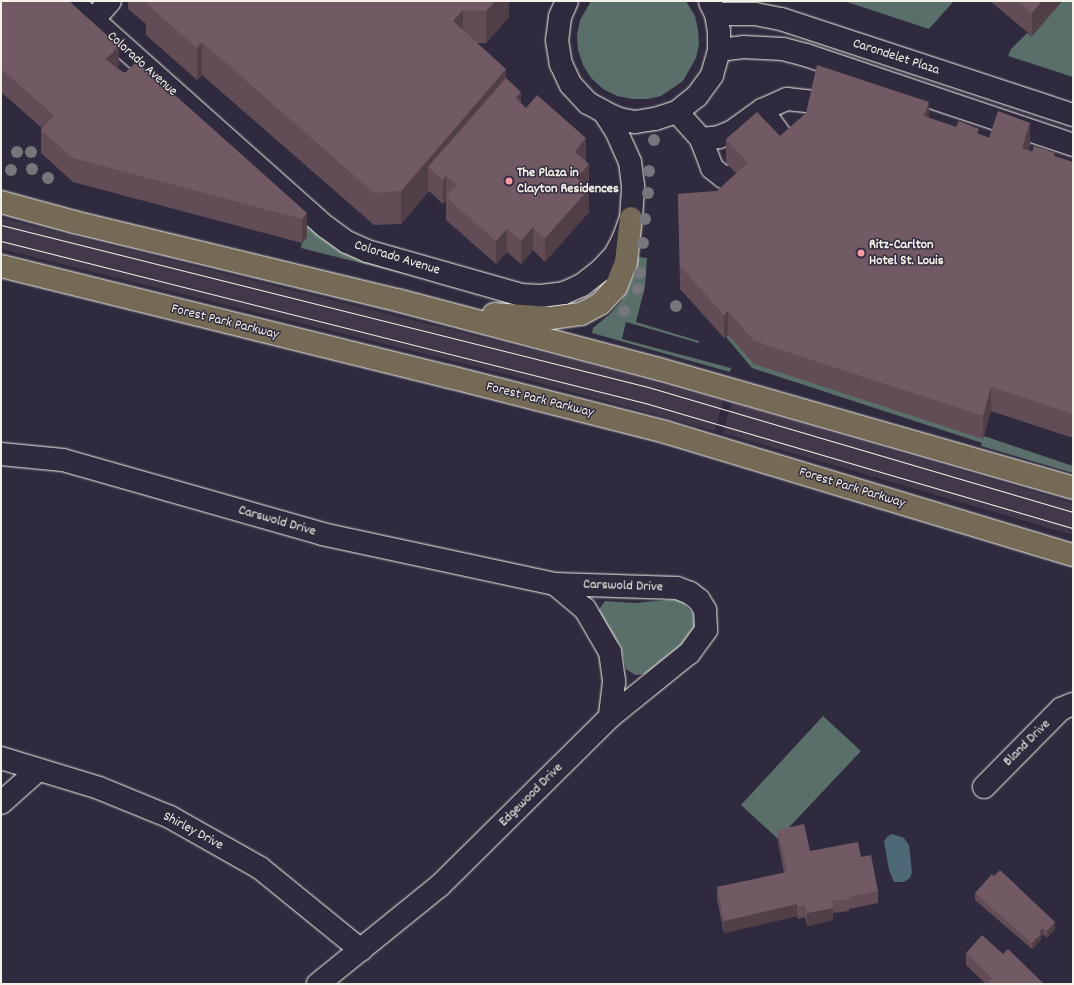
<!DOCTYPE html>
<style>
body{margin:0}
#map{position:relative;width:1074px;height:985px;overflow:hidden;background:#2f2a3d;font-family:Dekko,sans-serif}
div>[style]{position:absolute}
.built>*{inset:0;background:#433849}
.green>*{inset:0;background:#5a6f69}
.water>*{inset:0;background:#4f6877}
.roads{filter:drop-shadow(0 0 1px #f4f1e8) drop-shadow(0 0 1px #f4f1e8)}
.minor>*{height:22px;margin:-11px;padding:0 11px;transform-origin:11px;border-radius:11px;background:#2f2a3d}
.highway>*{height:22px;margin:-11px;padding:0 11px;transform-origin:11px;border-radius:11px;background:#756a55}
.tram>*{height:1px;margin:-0.5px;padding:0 0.5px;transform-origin:0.5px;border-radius:0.5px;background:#f4f1e8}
.trees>*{width:12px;height:12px;margin:-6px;border-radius:50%;background:#75777c}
.wall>*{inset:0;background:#624d57}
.shaded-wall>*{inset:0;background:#503f47}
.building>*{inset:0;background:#725a65}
.dots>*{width:11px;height:11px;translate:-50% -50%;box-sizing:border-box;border:2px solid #2f2a3d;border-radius:50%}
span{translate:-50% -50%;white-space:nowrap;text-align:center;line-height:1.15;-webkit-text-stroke:3px #2f2a3d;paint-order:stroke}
.street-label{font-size:14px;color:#f4f1e8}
.poi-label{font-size:14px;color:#f4f1e8;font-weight:700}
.left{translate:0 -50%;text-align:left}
.frame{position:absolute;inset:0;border:2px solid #f4f1e8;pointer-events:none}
</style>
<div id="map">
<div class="built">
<i style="clip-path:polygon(1px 218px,581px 362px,723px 401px,715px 431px,514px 376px,1px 249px)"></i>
<i style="clip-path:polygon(731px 403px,1073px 503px,1073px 535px,723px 433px)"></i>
</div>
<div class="green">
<i style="clip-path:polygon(591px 1px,686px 1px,695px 16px,698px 30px,699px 44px,696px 58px,683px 81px,661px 96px,648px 99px,632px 99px,617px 96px,603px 89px,591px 78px,583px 65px,578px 50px,577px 35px,580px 20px)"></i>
<i style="clip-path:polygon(844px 1px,954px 1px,929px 29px)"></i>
<i style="clip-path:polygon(1062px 1px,1073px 1px,1073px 77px,1008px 56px,1011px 49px,1027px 33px,1032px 36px)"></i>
<i style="clip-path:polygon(143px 82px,323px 234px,480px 293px,301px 248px,302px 243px,307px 237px)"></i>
<i style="clip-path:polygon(638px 257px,647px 258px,645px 287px,636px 322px,699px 341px,699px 343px,626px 322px,622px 339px,731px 368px,730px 372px,592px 333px,593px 328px,610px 314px,621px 301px,628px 289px,635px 273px)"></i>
<i style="clip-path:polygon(728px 335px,984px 436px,1073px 466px,1073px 473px,981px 446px,982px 443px,752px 368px,726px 337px)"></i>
<i style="clip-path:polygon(680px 599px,693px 614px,698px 632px,693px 640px,645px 674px,635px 675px,626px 669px,621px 646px,604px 624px,598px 611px,605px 601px,635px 603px)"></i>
<i style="clip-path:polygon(823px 716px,861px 751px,778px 839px,741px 805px)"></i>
</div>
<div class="water">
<i style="clip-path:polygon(892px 834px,904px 838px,909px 845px,912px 872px,910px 878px,904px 882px,894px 882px,889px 870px,884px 841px,888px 836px)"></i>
</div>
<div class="roads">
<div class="minor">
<i style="left:72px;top:1px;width:340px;rotate:41.7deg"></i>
<i style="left:326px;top:227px;width:26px;rotate:36deg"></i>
<i style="left:347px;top:242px;width:22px;rotate:24deg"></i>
<i style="left:367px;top:251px;width:160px;rotate:15.9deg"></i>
<i style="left:521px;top:295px;width:20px;rotate:3deg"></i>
<i style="left:541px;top:296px;width:23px;rotate:-7deg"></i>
<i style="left:564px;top:293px;width:20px;rotate:-24deg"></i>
<i style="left:582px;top:285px;width:24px;rotate:-38deg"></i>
<i style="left:601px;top:270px;width:21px;rotate:-47deg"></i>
<i style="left:615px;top:255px;width:17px;rotate:-62deg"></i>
<i style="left:623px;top:240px;width:23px;rotate:-70deg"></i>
<i style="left:631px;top:218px;width:32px;rotate:-86deg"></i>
<i style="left:633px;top:186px;width:24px;rotate:-97deg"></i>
<i style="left:630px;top:162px;width:36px;rotate:-114deg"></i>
<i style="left:615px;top:129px;width:20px;rotate:-123deg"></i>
<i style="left:567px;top:1px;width:17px;rotate:114deg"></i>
<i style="left:560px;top:17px;width:23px;rotate:97deg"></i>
<i style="left:557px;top:40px;width:24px;rotate:81deg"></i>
<i style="left:561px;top:64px;width:23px;rotate:65deg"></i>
<i style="left:571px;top:85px;width:25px;rotate:47deg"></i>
<i style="left:588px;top:103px;width:18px;rotate:29deg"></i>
<i style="left:604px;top:112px;width:17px;rotate:25deg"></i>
<i style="left:619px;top:119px;width:16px;rotate:11deg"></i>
<i style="left:635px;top:122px;width:20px;rotate:-9deg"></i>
<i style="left:655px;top:119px;width:23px;rotate:-18deg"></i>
<i style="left:677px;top:112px;width:26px;rotate:-39deg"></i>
<i style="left:697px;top:96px;width:26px;rotate:-54deg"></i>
<i style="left:712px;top:75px;width:26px;rotate:-74deg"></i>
<i style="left:719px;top:50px;width:18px;rotate:-90deg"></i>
<i style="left:719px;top:32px;width:18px;rotate:-99deg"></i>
<i style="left:716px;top:14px;width:13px;rotate:-117deg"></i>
<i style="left:716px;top:14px;width:39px"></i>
<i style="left:755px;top:14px;width:26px;rotate:11deg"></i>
<i style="left:781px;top:19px;width:307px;rotate:18.2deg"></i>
<i style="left:93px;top:20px;width:25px;rotate:-48deg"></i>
<i style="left:719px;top:50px;width:24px;rotate:-7deg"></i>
<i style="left:743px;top:47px;width:40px;rotate:2.9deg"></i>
<i style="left:783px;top:49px;width:24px;rotate:15deg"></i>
<i style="left:806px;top:55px;width:282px;rotate:18.6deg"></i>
<i style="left:762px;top:110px;width:34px;rotate:54deg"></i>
<i style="left:677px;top:112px;width:36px;rotate:48deg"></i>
<i style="left:701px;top:139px;width:31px;rotate:69deg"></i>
<i style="left:712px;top:168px;width:14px;rotate:39deg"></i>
<i style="left:723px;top:177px;width:16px;rotate:-4deg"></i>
<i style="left:701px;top:139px;width:18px;rotate:-6deg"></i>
<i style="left:719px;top:137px;width:15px;rotate:-23deg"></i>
<i style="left:733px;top:131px;width:36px;rotate:-36deg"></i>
<i style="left:762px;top:110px;width:27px;rotate:-24deg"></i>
<i style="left:787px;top:99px;width:27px;rotate:6deg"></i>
<i style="left:1px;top:454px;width:62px;rotate:5.5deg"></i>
<i style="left:63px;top:460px;width:269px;rotate:15.9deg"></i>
<i style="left:322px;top:534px;width:238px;rotate:12.1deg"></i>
<i style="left:555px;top:584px;width:122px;rotate:1.9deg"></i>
<i style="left:677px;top:588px;width:14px;rotate:21deg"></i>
<i style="left:690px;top:593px;width:11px;rotate:38deg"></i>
<i style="left:699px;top:600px;width:12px;rotate:59deg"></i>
<i style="left:705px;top:610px;width:20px;rotate:87deg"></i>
<i style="left:706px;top:630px;width:29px;rotate:126deg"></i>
<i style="left:689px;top:653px;width:102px;rotate:141deg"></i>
<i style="left:610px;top:717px;width:240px;rotate:135.3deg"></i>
<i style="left:439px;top:886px;width:156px;rotate:141deg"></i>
<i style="left:555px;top:584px;width:39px;rotate:40deg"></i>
<i style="left:585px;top:609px;width:50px;rotate:59.8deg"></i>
<i style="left:610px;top:652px;width:30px;rotate:82deg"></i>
<i style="left:614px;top:682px;width:35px;rotate:97deg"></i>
<i style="left:1px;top:758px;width:102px;rotate:17deg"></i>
<i style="left:99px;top:788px;width:77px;rotate:22.2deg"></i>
<i style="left:170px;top:817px;width:103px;rotate:29.5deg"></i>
<i style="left:260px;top:868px;width:130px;rotate:39.1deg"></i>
<i style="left:984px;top:787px;width:110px;rotate:-45.4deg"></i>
<i style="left:1061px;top:709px;width:13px;rotate:-23deg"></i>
<i style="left:1px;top:803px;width:50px;rotate:-41.7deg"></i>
</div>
<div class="highway">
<i style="left:1px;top:202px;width:76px;rotate:15.3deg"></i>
<i style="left:74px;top:222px;width:332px;rotate:13.6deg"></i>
<i style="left:397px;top:300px;width:271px;rotate:14.8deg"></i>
<i style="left:659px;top:369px;width:431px;rotate:16deg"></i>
<i style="left:1px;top:266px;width:463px;rotate:13.9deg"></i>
<i style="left:450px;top:377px;width:222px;rotate:14.3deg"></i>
<i style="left:665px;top:432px;width:426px;rotate:16.8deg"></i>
<i style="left:494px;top:314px;width:57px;rotate:4deg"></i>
<i style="left:551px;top:318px;width:30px;rotate:-8deg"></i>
<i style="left:581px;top:314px;width:21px;rotate:-28deg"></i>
<i style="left:600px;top:304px;width:23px;rotate:-47deg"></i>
<i style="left:616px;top:287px;width:27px;rotate:-68deg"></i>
<i style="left:626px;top:262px;width:44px;rotate:-83.5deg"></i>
</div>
</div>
<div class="tram">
<i style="left:1px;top:225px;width:667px;rotate:14.06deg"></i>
<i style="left:648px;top:387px;width:443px;rotate:16.4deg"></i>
<i style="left:1px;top:241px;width:664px;rotate:14.12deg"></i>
<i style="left:645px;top:403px;width:446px;rotate:16.3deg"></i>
</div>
<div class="trees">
<i style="left:654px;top:140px"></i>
<i style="left:17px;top:152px"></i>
<i style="left:31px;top:152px"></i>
<i style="left:32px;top:169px"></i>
<i style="left:11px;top:170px"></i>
<i style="left:649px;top:171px"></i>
<i style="left:48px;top:178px"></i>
<i style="left:648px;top:193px"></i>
<i style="left:645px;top:219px"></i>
<i style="left:643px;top:243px"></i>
<i style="left:640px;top:273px"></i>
<i style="left:638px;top:289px"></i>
<i style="left:676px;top:306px"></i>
<i style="left:624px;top:311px"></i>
</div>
<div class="wall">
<i style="clip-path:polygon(1px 1px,119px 69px,307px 213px,307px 237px,302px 243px,73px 182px,41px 153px,41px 130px,42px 128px,1px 92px)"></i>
<i style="clip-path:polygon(128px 1px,509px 1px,509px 17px,486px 43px,477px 43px,506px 78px,521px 104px,586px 162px,589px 187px,588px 188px,589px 212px,545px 262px,533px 250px,521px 264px,507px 252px,496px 264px,446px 220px,446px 200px,443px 204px,429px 191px,401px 224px,374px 225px,202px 75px,197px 80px,146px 35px,146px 24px,128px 9px)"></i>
<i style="clip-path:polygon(990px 1px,1062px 1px,1032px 36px)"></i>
<i style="clip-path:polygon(929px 118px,989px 138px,1030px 146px,1029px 150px,1055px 156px,1073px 162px,1073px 438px,991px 411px,983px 439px,754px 364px,728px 335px,724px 338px,680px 289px,678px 194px,717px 191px,736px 173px,726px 163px,726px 139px,780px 136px)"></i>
<i style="clip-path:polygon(778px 830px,810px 851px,861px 857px,878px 891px,878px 903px,849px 909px,849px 911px,833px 913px,833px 920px,807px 926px,805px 917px,798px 919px,797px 916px,724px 933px,717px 899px,717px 887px,784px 873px,778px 842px)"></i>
<i style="clip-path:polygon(975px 893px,1055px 929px,1047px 938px,1043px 934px,1041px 936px,1041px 940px,1032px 949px,975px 900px)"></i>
<i style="clip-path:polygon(966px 953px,1003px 954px,1044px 984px,986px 984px,966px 965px)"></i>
</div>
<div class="shaded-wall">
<i style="clip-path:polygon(495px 1px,509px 1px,509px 17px,486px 43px,486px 11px)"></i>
<i style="clip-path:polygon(1042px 1px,1062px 1px,1032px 36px,1032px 13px)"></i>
<i style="clip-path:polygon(463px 10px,463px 43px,453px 21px)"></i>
<i style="clip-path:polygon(202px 42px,202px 75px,197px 80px,197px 48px)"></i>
<i style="clip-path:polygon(119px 46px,119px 69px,106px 59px)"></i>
<i style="clip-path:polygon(506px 69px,506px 101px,428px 167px,428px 191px,429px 191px,401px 224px,401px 191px)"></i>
<i style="clip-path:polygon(521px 92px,521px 115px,516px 98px)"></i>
<i style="clip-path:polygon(929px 102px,929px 126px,924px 116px)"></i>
<i style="clip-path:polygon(1030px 123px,1030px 146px,1022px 171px,1022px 148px)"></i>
<i style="clip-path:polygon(586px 138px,586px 162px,575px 152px)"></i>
<i style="clip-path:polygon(589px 164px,589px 187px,577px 201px,577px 178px)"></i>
<i style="clip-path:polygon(446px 176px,446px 200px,443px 204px,443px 180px)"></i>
<i style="clip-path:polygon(589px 189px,589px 212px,545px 262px,545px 238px)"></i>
<i style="clip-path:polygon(307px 213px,307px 237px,302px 243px,302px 219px)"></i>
<i style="clip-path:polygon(533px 227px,533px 250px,521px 264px,521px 241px)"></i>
<i style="clip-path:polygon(507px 229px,507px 252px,496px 264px,496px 241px)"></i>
<i style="clip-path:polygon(728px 311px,728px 335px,724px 338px,724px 315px)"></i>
<i style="clip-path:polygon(991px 387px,991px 411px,983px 439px,983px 416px)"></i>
<i style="clip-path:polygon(797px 904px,797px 916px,724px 933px,724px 921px)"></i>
<i style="clip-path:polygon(833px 908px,833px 920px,807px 926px,807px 913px)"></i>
<i style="clip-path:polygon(1055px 922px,1055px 929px,1047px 938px,1047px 931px)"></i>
<i style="clip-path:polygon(1043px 928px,1043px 934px,1041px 936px,1041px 940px,1032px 949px,1032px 943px,1039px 932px)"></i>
</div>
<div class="building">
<i style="clip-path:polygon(1px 1px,69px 1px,119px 46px,106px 59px,122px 72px,126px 72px,136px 62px,139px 63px,307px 213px,302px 219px,73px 158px,41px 130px,54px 115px,1px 69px)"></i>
<i style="clip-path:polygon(147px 1px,495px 1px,486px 11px,463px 10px,453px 21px,506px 69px,401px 191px,374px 193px,202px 42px,197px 48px,146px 3px)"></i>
<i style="clip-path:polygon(1018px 1px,1042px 1px,1032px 13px)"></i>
<i style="clip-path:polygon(817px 65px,929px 102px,924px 116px,956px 127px,959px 121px,979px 129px,977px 133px,989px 138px,998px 111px,1030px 123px,1022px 148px,1032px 152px,1034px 146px,1055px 153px,1054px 156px,1073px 162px,1073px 414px,991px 387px,983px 416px,754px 341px,728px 311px,724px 315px,680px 266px,678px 194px,717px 191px,748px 163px,726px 139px,757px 112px,780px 136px,806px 113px)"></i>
<i style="clip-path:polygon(506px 78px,521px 92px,516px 98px,526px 108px,537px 95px,586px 138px,575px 152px,589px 164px,577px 178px,589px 189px,545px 238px,533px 227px,521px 241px,507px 229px,496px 241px,446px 197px,457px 185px,446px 176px,443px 180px,428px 167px)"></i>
<i style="clip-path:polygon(804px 824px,810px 851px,858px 842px,861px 857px,871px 855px,878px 891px,849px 897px,849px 899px,832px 901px,833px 908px,807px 913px,805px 905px,798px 907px,797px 904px,724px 921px,717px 887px,787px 872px,778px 830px)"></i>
<i style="clip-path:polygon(1000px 870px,1055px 922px,1047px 931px,1043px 928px,1039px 932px,1041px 934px,1032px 943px,975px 893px,992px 874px,994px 876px)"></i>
<i style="clip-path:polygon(982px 935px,1003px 954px,1008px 949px,1044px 984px,991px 984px,988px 981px,992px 978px,966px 953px)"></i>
</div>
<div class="dots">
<i style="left:509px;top:181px;background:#ff9aa2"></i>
<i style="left:861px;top:253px;background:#ff9aa2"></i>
</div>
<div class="street-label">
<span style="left:896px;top:57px;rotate:18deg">Carondelet Plaza</span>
<span style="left:142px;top:64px;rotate:42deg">Colorado Avenue</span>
<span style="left:397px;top:258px;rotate:17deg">Colorado Avenue</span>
<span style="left:225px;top:322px;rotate:14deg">Forest Park Parkway</span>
<span style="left:540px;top:400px;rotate:14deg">Forest Park Parkway</span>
<span style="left:852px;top:488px;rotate:17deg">Forest Park Parkway</span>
<span style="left:277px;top:521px;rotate:16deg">Carswold Drive</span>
<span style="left:623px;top:586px;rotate:2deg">Carswold Drive</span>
<span style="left:1027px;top:743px;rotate:-45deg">Bland Drive</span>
<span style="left:531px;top:795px;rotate:-45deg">Edgewood Drive</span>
<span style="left:193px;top:831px;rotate:28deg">Shirley Drive</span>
</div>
<div class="poi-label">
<span class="left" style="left:517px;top:181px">The Plaza in<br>Clayton Residences</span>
<span class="left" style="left:869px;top:253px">Ritz-Carlton<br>Hotel St. Louis</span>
</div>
<div class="frame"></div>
</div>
